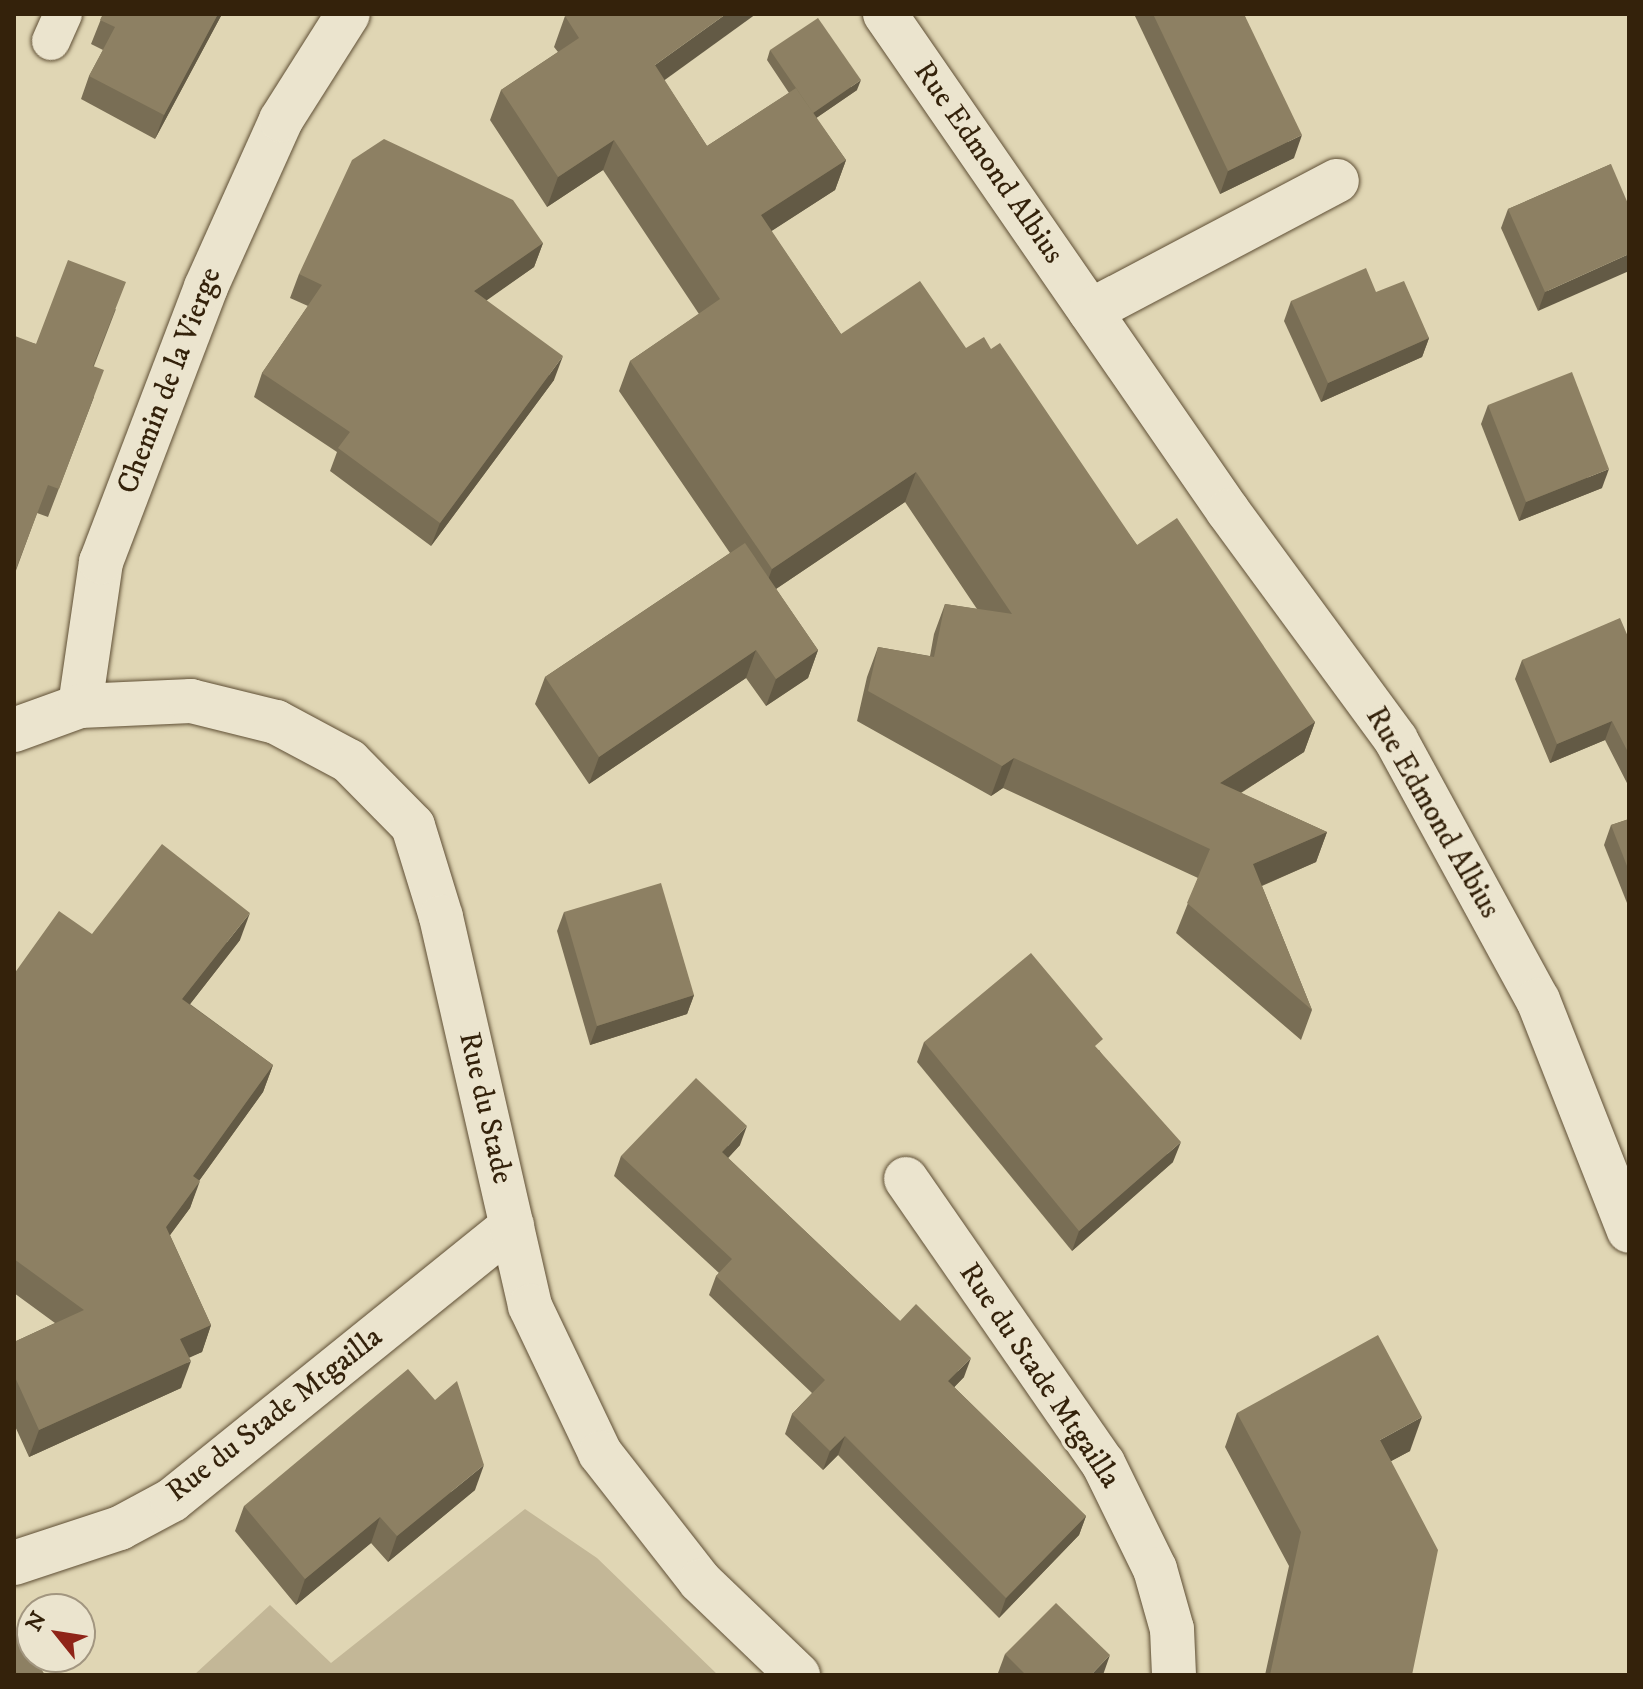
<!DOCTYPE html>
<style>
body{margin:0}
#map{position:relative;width:1643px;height:1689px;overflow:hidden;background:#e0d6b4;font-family:"IM FELL DW Pica",serif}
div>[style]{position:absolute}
.green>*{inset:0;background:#c3b797}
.roads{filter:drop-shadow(0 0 2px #5f4f35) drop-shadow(0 0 2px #5f4f35)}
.service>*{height:38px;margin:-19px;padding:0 19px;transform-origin:19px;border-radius:19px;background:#ebe4ce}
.minor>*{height:44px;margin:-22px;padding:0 22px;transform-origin:22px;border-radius:22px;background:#ebe4ce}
.tertiary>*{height:44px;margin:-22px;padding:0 22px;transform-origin:22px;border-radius:22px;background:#ebe4ce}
.wall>*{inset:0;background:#796e55}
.shaded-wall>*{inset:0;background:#635a45}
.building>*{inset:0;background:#8d8063}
span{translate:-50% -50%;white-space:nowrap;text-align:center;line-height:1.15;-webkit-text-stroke:7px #ebe4ce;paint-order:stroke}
.street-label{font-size:30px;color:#34220b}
.frame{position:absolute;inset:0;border:16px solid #34220b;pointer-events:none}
.north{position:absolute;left:16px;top:1593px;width:80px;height:80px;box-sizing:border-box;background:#ebe4ce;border:2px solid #a29680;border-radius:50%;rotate:300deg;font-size:22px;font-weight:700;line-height:32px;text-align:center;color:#34220b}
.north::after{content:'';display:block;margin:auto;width:28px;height:36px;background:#8f2418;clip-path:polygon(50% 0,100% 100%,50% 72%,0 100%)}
</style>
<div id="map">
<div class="green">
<i style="clip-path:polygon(525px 1509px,597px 1558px,718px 1675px,194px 1675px,270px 1605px,331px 1663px)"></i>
</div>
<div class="roads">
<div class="service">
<i style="left:51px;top:41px;width:30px;rotate:-66deg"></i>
</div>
<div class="minor">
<i style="left:885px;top:14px;width:604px;rotate:55.39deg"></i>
<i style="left:1228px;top:511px;width:284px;rotate:53.7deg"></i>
<i style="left:1396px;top:740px;width:296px;rotate:61.4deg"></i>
<i style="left:1538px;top:1000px;width:248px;rotate:68.5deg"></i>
<i style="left:1090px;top:311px;width:279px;rotate:-27.8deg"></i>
<i style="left:906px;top:1179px;width:346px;rotate:55.3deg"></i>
<i style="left:1103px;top:1463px;width:118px;rotate:63.9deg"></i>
<i style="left:1155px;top:1569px;width:62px;rotate:74.2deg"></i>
<i style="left:1172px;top:1629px;width:46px;rotate:87.5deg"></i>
<i style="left:14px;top:1563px;width:112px;rotate:-18.3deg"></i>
<i style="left:120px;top:1528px;width:59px;rotate:-28.3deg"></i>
<i style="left:172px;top:1500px;width:437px;rotate:-38.9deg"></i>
</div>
<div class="tertiary">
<i style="left:80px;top:706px;width:146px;rotate:-81.7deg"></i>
<i style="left:101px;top:562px;width:294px;rotate:-69.1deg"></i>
<i style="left:206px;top:287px;width:183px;rotate:-65.8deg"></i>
<i style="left:281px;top:120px;width:125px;rotate:-57.7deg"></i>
<i style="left:14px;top:730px;width:70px;rotate:-20deg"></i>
<i style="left:80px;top:706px;width:111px;rotate:-2.6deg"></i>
<i style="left:191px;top:701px;width:88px;rotate:13.9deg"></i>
<i style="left:276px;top:722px;width:83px;rotate:28.1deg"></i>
<i style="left:349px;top:761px;width:91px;rotate:45.4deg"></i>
<i style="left:413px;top:826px;width:95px;rotate:72.9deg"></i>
<i style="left:441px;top:917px;width:399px;rotate:77.1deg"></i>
<i style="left:530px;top:1306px;width:163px;rotate:64.5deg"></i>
<i style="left:600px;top:1453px;width:162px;rotate:52deg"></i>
<i style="left:700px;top:1581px;width:136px;rotate:43.8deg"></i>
</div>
</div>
<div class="wall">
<i style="clip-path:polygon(103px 14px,222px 14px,155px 139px,81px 99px,89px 76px,103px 50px,91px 44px)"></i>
<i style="clip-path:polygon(1134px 14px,1244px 14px,1294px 158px,1220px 194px)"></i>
<i style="clip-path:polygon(565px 16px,664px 80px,707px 146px,789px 93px,767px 60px,770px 50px,857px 90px,816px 118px,846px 160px,835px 190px,771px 231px,841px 334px,966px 348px,991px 349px,1137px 545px,1315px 722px,1304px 752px,1241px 793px,1327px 832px,1316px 862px,1262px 886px,1312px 1010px,1301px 1040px,1176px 933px,1198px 878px,1003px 788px,991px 796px,857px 721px,867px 677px,878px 647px,930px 656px,934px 634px,945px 604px,977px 609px,905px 502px,776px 589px,818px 650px,808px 678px,766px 706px,746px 678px,589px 784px,535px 704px,545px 677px,730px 553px,619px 391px,630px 361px,699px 314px,603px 170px,547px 207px,490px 120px,501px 90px,558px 52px,554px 47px)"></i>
<i style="clip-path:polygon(1611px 164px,1538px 311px,1501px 228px,1508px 209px)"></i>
<i style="clip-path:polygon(543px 243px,534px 267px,486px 300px,554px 380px,431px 546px,330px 471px,337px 452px,254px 397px,262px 373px,308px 306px,290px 298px,299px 274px)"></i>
<i style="clip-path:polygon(1376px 292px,1429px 338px,1422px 357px,1321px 402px,1284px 321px,1291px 301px)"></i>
<i style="clip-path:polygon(116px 309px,94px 366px,94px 397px,48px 517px,37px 513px,14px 576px,14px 338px,36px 344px)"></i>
<i style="clip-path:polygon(1488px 405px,1602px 488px,1519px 521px,1481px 424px)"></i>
<i style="clip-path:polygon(1629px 639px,1629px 787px,1605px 740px,1550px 763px,1515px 679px,1522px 660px)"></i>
<i style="clip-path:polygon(1629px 819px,1629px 908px,1604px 845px,1611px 825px)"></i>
<i style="clip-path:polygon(564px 912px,694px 995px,687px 1014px,590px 1045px,557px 931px)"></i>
<i style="clip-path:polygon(240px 940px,190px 1004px,273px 1065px,263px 1092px,199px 1181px,190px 1208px,170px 1235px,211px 1325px,202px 1352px,189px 1357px,181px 1388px,29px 1457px,14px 1424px,14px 1342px,55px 1323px,14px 1293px,14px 974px)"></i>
<i style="clip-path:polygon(924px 1042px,1099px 1050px,1173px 1162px,1072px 1251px,917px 1062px)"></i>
<i style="clip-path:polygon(740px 1145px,728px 1158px,900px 1321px,964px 1377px,954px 1387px,1086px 1516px,1079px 1535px,999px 1618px,838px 1455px,823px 1470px,785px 1434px,792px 1414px,812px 1393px,709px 1295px,716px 1276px,719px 1273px,614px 1176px,621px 1156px)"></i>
<i style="clip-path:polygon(1237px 1413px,1410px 1451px,1391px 1461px,1412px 1675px,1265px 1675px,1289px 1566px,1225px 1447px)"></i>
<i style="clip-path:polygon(475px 1490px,388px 1562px,371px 1543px,296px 1605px,235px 1531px,244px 1506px)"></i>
<i style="clip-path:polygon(1005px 1654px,1103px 1675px,1000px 1675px,998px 1673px)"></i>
</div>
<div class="shaded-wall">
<i style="clip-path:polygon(218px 14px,222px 14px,155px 139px,164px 115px)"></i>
<i style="clip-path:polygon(726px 14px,756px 14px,644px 95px,655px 65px)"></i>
<i style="clip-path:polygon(861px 80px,857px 90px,809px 123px,813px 113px)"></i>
<i style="clip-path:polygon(1302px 135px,1294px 158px,1220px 194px,1228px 171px)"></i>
<i style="clip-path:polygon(614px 140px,603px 170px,547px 207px,558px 177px)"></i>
<i style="clip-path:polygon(846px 160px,835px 190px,750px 245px,761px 215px)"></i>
<i style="clip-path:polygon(543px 243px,534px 267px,466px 315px,474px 291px)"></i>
<i style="clip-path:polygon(1629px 254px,1629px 271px,1538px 311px,1545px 292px)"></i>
<i style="clip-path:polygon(1429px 338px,1422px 357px,1321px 402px,1328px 383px)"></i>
<i style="clip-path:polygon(563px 356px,554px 380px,431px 546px,440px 523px)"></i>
<i style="clip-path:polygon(1609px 469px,1602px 488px,1519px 521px,1526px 502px)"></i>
<i style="clip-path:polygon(916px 472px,905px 502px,761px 599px,772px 569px)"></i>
<i style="clip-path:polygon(756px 650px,746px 678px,589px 784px,599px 757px)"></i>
<i style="clip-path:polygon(818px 650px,808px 678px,766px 706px,776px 679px)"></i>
<i style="clip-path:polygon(1612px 721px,1605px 740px,1550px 763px,1557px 744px)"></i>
<i style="clip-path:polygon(1315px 722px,1304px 752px,1209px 813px,1220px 783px)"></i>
<i style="clip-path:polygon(1014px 758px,1003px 788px,991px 796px,1002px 766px)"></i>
<i style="clip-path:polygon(1327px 832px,1316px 862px,1242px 894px,1253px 864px)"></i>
<i style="clip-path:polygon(250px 913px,240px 940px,173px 1026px,182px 999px)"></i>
<i style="clip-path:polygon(694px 995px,687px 1014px,590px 1045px,597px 1026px)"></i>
<i style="clip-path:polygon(273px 1065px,263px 1092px,183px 1203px,193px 1176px)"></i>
<i style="clip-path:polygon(747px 1126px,740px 1145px,715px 1172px,722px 1152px)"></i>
<i style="clip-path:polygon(1181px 1142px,1173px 1162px,1072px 1251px,1079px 1231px)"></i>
<i style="clip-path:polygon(200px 1181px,190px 1208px,156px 1254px,166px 1227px)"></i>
<i style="clip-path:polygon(211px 1325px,202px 1352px,171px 1366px,180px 1339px)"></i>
<i style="clip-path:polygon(971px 1358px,964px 1377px,941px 1401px,948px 1381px)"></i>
<i style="clip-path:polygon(191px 1361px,181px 1388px,29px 1457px,39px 1430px)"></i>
<i style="clip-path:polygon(1422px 1417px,1410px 1451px,1367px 1474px,1380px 1440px)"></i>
<i style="clip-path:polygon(845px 1436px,838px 1455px,823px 1470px,830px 1451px)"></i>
<i style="clip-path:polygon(484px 1465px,475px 1490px,388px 1562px,397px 1536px)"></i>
<i style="clip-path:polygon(1086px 1516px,1079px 1535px,999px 1618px,1006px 1598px)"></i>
<i style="clip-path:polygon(380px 1517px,371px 1543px,296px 1605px,305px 1579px)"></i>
<i style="clip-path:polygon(1110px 1655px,1103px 1675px,1091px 1675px)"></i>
</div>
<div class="building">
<i style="clip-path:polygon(103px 14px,218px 14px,164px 115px,89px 76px,115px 27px,100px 20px)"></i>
<i style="clip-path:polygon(569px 14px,726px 14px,655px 65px,707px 146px,796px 88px,846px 160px,761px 215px,841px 334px,920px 281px,966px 348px,984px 337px,991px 349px,1000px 343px,1137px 545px,1177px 518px,1315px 722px,1220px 783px,1327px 832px,1253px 864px,1312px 1010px,1187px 903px,1210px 849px,1014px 758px,1002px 766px,868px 691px,878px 647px,934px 657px,945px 604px,1012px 614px,916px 472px,772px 569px,630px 361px,720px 299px,614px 140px,558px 177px,501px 90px,579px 38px,565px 16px)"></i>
<i style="clip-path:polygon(1153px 14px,1244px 14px,1302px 135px,1228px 171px)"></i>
<i style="clip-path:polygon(818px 18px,861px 80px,813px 113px,770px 50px)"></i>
<i style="clip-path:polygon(384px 139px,513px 200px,543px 243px,474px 291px,563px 356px,440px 523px,338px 448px,350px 432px,262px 373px,322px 285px,299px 274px,352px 160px)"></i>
<i style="clip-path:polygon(1611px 164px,1629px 206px,1629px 254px,1545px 292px,1508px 209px)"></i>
<i style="clip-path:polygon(68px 260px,126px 282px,93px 366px,104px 370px,59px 489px,48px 485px,16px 569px,14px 568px,14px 338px,15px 336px,36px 344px)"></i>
<i style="clip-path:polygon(1366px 268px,1376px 292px,1404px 281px,1429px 338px,1328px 383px,1291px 301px)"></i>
<i style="clip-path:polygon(1572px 372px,1609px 469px,1526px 502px,1488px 405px)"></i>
<i style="clip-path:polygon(745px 543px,818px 650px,776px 679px,756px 650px,599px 757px,545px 677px)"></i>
<i style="clip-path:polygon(1620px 618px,1629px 639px,1629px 754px,1612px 721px,1557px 744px,1522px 660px)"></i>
<i style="clip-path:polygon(1629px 819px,1629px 871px,1611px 825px)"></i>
<i style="clip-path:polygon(162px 844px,250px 913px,182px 999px,273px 1065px,193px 1176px,200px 1181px,166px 1227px,211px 1325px,180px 1339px,191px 1361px,39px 1430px,14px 1375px,14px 1342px,84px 1310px,14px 1259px,14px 974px,59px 911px,92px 934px)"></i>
<i style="clip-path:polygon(661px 883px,694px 995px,597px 1026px,564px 912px)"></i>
<i style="clip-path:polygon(1031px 953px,1103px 1039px,1095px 1046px,1181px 1142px,1079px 1231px,924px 1042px)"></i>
<i style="clip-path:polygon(696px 1078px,747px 1126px,722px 1152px,900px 1321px,916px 1304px,971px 1358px,948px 1381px,1086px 1516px,1006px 1598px,845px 1436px,830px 1451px,792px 1414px,825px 1380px,716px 1276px,732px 1259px,621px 1156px)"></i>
<i style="clip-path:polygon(1378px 1335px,1422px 1417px,1380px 1440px,1438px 1550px,1412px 1675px,1270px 1675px,1301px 1532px,1237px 1413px)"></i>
<i style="clip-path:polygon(408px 1369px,435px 1400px,457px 1381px,484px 1465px,397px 1536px,380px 1517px,305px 1579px,244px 1506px)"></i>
<i style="clip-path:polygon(1056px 1603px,1110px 1655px,1091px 1675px,1026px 1675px,1005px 1654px)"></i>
<i style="clip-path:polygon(14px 1632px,29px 1649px,32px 1654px,32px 1657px,34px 1657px,45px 1675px,14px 1675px)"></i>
</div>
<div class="street-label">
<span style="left:988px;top:163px;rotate:55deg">Rue Edmond Albius</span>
<span style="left:170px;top:381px;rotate:-69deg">Chemin de la Vierge</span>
<span style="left:1432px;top:813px;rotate:60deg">Rue Edmond Albius</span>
<span style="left:485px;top:1108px;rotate:77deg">Rue du Stade</span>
<span style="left:1039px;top:1376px;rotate:56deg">Rue du Stade Mtgailla</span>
<span style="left:275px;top:1415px;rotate:-38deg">Rue du Stade Mtgailla</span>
</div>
<div class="frame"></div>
<div class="north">N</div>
</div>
